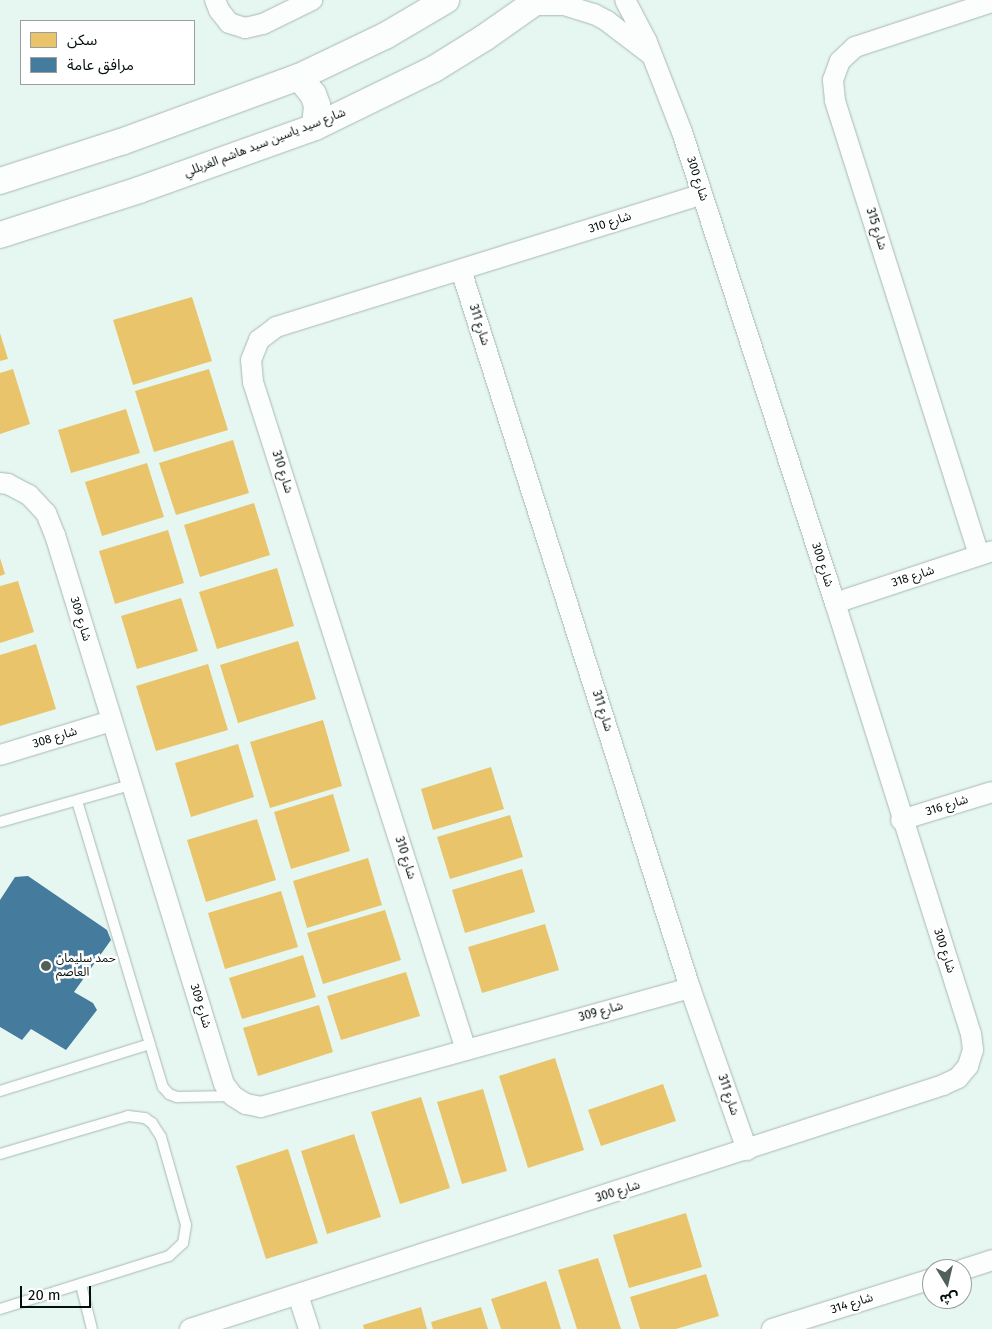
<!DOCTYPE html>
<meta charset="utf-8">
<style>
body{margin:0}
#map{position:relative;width:992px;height:1329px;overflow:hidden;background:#e6f7f2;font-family:"Fira Sans","Noto Sans Arabic",sans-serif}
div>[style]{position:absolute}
.homes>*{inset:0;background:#e9c46a}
.public>*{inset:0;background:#457b9d}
.roads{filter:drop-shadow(0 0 1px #a9b7b3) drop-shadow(0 0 1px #a9b7b3)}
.service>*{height:10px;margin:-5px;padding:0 5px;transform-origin:5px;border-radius:5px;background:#fbfefd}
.minor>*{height:20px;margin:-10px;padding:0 10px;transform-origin:10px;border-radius:10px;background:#fbfefd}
.tertiary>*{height:26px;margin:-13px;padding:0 13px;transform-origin:13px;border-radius:13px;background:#fbfefd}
.dots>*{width:14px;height:14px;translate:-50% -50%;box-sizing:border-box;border:2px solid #fff;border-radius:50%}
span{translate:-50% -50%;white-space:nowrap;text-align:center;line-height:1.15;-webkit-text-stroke:5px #fff;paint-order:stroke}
.street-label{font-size:12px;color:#030f0c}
.poi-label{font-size:12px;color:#030f0c}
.left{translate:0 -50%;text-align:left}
.legend{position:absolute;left:20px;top:20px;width:175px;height:65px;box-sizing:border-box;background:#fff;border:1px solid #9a9f9e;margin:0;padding:6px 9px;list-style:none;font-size:15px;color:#030f0c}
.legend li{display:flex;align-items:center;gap:10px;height:25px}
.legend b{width:25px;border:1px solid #9a9f9e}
.north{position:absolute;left:922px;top:1259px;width:50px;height:50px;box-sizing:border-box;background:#fff;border:1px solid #9a9f9e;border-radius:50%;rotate:171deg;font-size:14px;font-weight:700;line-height:20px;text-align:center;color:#030f0c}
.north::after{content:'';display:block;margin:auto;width:18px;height:22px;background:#52605c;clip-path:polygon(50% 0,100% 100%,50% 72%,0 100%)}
.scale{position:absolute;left:20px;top:1286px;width:71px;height:22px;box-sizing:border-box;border:2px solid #030f0c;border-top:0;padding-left:6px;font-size:15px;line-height:18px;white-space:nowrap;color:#030f0c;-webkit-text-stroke:4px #fff;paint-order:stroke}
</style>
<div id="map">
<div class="homes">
<i style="clip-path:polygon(192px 297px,212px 361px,133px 385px,113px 320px)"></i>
<i style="clip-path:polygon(0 333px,8px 359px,0 361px)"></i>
<i style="clip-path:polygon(13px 369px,30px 424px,0 434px,0 373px)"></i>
<i style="clip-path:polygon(209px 369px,228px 430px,154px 452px,135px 391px)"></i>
<i style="clip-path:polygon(126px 409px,140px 453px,71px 473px,58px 430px)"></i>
<i style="clip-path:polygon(233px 440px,249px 493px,176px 515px,159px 463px)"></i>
<i style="clip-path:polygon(147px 463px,164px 517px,102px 536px,85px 482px)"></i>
<i style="clip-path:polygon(254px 503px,270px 555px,200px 577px,184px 525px)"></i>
<i style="clip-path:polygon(168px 530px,184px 583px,115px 604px,99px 551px)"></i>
<i style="clip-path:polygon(0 558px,5px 574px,0 576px)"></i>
<i style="clip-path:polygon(277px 568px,294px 626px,217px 649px,199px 592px)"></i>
<i style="clip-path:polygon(18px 581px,34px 632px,0 643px,0 586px)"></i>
<i style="clip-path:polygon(181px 598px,198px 651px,137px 669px,121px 616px)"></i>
<i style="clip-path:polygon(298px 641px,316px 699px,238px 723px,220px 665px)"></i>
<i style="clip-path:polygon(36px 644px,56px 709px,0 726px,0 655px)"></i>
<i style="clip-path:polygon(208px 664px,228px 730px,156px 751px,136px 686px)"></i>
<i style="clip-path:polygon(323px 720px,342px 786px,270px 808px,250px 742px)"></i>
<i style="clip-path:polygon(238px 744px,254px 797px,191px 817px,175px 763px)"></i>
<i style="clip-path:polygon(491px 767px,504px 809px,433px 830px,421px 789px)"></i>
<i style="clip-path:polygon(333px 794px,350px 851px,291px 869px,274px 812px)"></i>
<i style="clip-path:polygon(510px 815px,523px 857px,450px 879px,437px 837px)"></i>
<i style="clip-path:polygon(257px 819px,276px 880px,206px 902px,187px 840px)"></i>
<i style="clip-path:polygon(368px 858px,382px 905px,307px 928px,293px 881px)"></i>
<i style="clip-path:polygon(522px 869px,535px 912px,465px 933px,452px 890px)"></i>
<i style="clip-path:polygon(281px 891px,298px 947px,225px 969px,208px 913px)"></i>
<i style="clip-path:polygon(385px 910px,401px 960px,323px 984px,307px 933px)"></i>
<i style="clip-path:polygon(545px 924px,559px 970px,482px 993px,468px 947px)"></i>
<i style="clip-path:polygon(303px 955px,316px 997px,242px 1019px,229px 978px)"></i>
<i style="clip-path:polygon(406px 972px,420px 1016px,341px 1040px,327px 996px)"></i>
<i style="clip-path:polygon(319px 1005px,333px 1052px,258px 1076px,243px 1028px)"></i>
<i style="clip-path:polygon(555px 1058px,584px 1150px,528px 1168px,499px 1076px)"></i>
<i style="clip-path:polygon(663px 1084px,676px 1121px,601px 1146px,588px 1110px)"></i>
<i style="clip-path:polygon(483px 1089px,507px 1171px,462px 1184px,437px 1102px)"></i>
<i style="clip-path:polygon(421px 1097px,450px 1188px,400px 1204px,371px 1112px)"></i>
<i style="clip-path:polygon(354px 1134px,381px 1217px,327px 1234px,301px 1151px)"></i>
<i style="clip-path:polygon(288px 1149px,318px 1243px,266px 1259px,236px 1166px)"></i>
<i style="clip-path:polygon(686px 1213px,702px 1267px,629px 1288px,613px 1235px)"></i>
<i style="clip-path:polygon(598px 1258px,621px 1329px,577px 1329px,558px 1270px)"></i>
<i style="clip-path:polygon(706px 1274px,719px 1316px,676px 1329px,640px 1329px,630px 1297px)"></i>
<i style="clip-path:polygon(546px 1281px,561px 1329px,501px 1329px,491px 1299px)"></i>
<i style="clip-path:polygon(421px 1307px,427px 1329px,364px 1329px,363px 1325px)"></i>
<i style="clip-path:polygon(481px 1307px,488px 1329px,433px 1329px,431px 1322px)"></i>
</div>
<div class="public">
<i style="clip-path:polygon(28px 876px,107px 930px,111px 940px,74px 992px,93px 1003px,97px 1010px,66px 1050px,31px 1029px,22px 1040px,0 1027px,0 900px,15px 877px)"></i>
</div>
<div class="roads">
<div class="service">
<i style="left:77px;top:801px;width:299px;rotate:73.3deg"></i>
<i style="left:163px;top:1087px;width:9px;rotate:49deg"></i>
<i style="left:169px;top:1094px;width:9px;rotate:21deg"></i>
<i style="left:177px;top:1097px;width:56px;rotate:-1deg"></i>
<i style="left:0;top:822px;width:138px;rotate:-15.9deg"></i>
<i style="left:0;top:1091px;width:157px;rotate:-17.4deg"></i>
<i style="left:0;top:1154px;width:134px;rotate:-16.5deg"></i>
<i style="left:128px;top:1116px;width:17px;rotate:7deg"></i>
<i style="left:145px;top:1118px;width:9px;rotate:36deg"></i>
<i style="left:152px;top:1123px;width:17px;rotate:57deg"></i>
<i style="left:161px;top:1137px;width:91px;rotate:74.1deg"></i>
<i style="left:186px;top:1225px;width:18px;rotate:99deg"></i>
<i style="left:183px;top:1243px;width:19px;rotate:137deg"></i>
<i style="left:169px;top:1256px;width:177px;rotate:162.6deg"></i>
<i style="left:81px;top:1285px;width:45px;rotate:76deg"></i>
</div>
<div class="minor">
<i style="left:215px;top:0;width:11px;rotate:68deg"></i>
<i style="left:219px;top:10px;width:16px;rotate:52deg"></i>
<i style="left:229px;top:23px;width:17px;rotate:17deg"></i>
<i style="left:245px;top:28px;width:18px;rotate:-13deg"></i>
<i style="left:263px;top:24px;width:55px;rotate:-26.1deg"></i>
<i style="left:532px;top:5px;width:32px"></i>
<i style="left:564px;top:5px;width:31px;rotate:17deg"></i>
<i style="left:594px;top:14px;width:15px;rotate:28deg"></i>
<i style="left:607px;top:21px;width:54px;rotate:37.5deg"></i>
<i style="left:461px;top:270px;width:754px;rotate:72.31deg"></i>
<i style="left:690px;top:988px;width:172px;rotate:70.6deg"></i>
<i style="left:0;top:483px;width:8px;rotate:7deg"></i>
<i style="left:8px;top:484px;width:24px;rotate:28deg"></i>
<i style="left:29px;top:495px;width:25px;rotate:47deg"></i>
<i style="left:46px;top:513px;width:24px;rotate:68deg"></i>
<i style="left:55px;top:535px;width:574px;rotate:72.89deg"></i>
<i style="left:224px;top:1084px;width:15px;rotate:53deg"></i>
<i style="left:233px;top:1096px;width:15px;rotate:32deg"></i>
<i style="left:246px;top:1104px;width:15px;rotate:11deg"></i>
<i style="left:261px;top:1107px;width:445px;rotate:-15.5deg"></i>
<i style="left:979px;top:555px;width:477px;rotate:-107.6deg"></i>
<i style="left:835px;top:100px;width:20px;rotate:-96deg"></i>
<i style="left:833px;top:80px;width:20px;rotate:-70deg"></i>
<i style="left:840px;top:61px;width:21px;rotate:-43deg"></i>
<i style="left:855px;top:47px;width:144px;rotate:-18.2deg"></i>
<i style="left:835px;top:603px;width:165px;rotate:-18.3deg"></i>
<i style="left:0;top:755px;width:116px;rotate:-17deg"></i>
<i style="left:901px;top:820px;width:95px;rotate:-17.1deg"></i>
<i style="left:466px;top:1050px;width:701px;rotate:-107.69deg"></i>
<i style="left:253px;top:382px;width:22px;rotate:-95deg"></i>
<i style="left:251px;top:360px;width:22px;rotate:-68deg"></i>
<i style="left:259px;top:340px;width:21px;rotate:-37deg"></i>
<i style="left:276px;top:327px;width:446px;rotate:-17.3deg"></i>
<i style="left:962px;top:1270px;width:32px;rotate:-18deg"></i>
<i style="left:298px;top:1295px;width:36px;rotate:72deg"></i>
<i style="left:190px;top:1329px;width:792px;rotate:-17.95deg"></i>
<i style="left:943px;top:1085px;width:17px;rotate:-25deg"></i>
<i style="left:958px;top:1078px;width:16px;rotate:-50deg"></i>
<i style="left:968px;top:1066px;width:17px;rotate:-73deg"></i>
<i style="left:973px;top:1050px;width:16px;rotate:-97deg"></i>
<i style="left:971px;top:1034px;width:452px;rotate:-107.5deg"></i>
<i style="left:835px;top:603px;width:495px;rotate:-108deg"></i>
<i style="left:682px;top:132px;width:97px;rotate:-111.3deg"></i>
<i style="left:647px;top:42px;width:47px;rotate:-117.6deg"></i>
<i style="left:772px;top:1329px;width:168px;rotate:-17.4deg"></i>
</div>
<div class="tertiary">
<i style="left:299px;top:77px;width:22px;rotate:51deg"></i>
<i style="left:313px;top:94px;width:12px;rotate:70deg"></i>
<i style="left:317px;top:105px;width:22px;rotate:95deg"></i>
<i style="left:0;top:181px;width:127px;rotate:-17.9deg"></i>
<i style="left:121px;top:142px;width:189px;rotate:-20.1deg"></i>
<i style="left:299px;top:77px;width:95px;rotate:-25.5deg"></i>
<i style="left:385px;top:36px;width:71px;rotate:-30.5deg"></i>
<i style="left:0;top:235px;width:146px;rotate:-17.9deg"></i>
<i style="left:139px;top:190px;width:187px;rotate:-19.7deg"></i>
<i style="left:315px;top:127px;width:132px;rotate:-26deg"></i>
<i style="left:434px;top:69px;width:59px;rotate:-31.8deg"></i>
<i style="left:484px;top:38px;width:66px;rotate:-35.1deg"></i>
</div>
</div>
<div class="dots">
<i style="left:46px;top:966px;background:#52605c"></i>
</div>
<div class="street-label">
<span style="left:265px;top:143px;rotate:-21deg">شارع سيد ياسين سيد هاشم الغربللي</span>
<span style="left:697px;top:179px;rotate:72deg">شارع 300</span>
<span style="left:610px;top:223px;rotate:-18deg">شارع 310</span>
<span style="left:876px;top:229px;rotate:72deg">شارع 315</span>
<span style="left:479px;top:325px;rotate:72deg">شارع 311</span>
<span style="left:282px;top:472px;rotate:72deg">شارع 310</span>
<span style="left:822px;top:565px;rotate:72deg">شارع 300</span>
<span style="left:913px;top:577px;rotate:-18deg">شارع 318</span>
<span style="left:80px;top:619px;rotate:73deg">شارع 309</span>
<span style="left:602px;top:711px;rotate:72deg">شارع 311</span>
<span style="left:55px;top:738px;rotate:-17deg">شارع 308</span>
<span style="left:947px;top:806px;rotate:-17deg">شارع 316</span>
<span style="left:405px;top:858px;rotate:72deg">شارع 310</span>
<span style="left:944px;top:951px;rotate:72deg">شارع 300</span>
<span style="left:200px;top:1006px;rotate:73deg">شارع 309</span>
<span style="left:601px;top:1012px;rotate:-16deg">شارع 309</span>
<span style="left:728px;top:1095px;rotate:71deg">شارع 311</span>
<span style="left:618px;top:1192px;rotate:-18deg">شارع 300</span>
<span style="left:852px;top:1304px;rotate:-17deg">شارع 314</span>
</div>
<div class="poi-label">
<span class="left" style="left:56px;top:966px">حمد سليمان<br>العاصم</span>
</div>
<ul class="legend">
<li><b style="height:14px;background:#e9c46a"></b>سكن</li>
<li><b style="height:14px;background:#457b9d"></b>مرافق عامة</li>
</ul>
<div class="north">ش</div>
<div class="scale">20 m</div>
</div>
